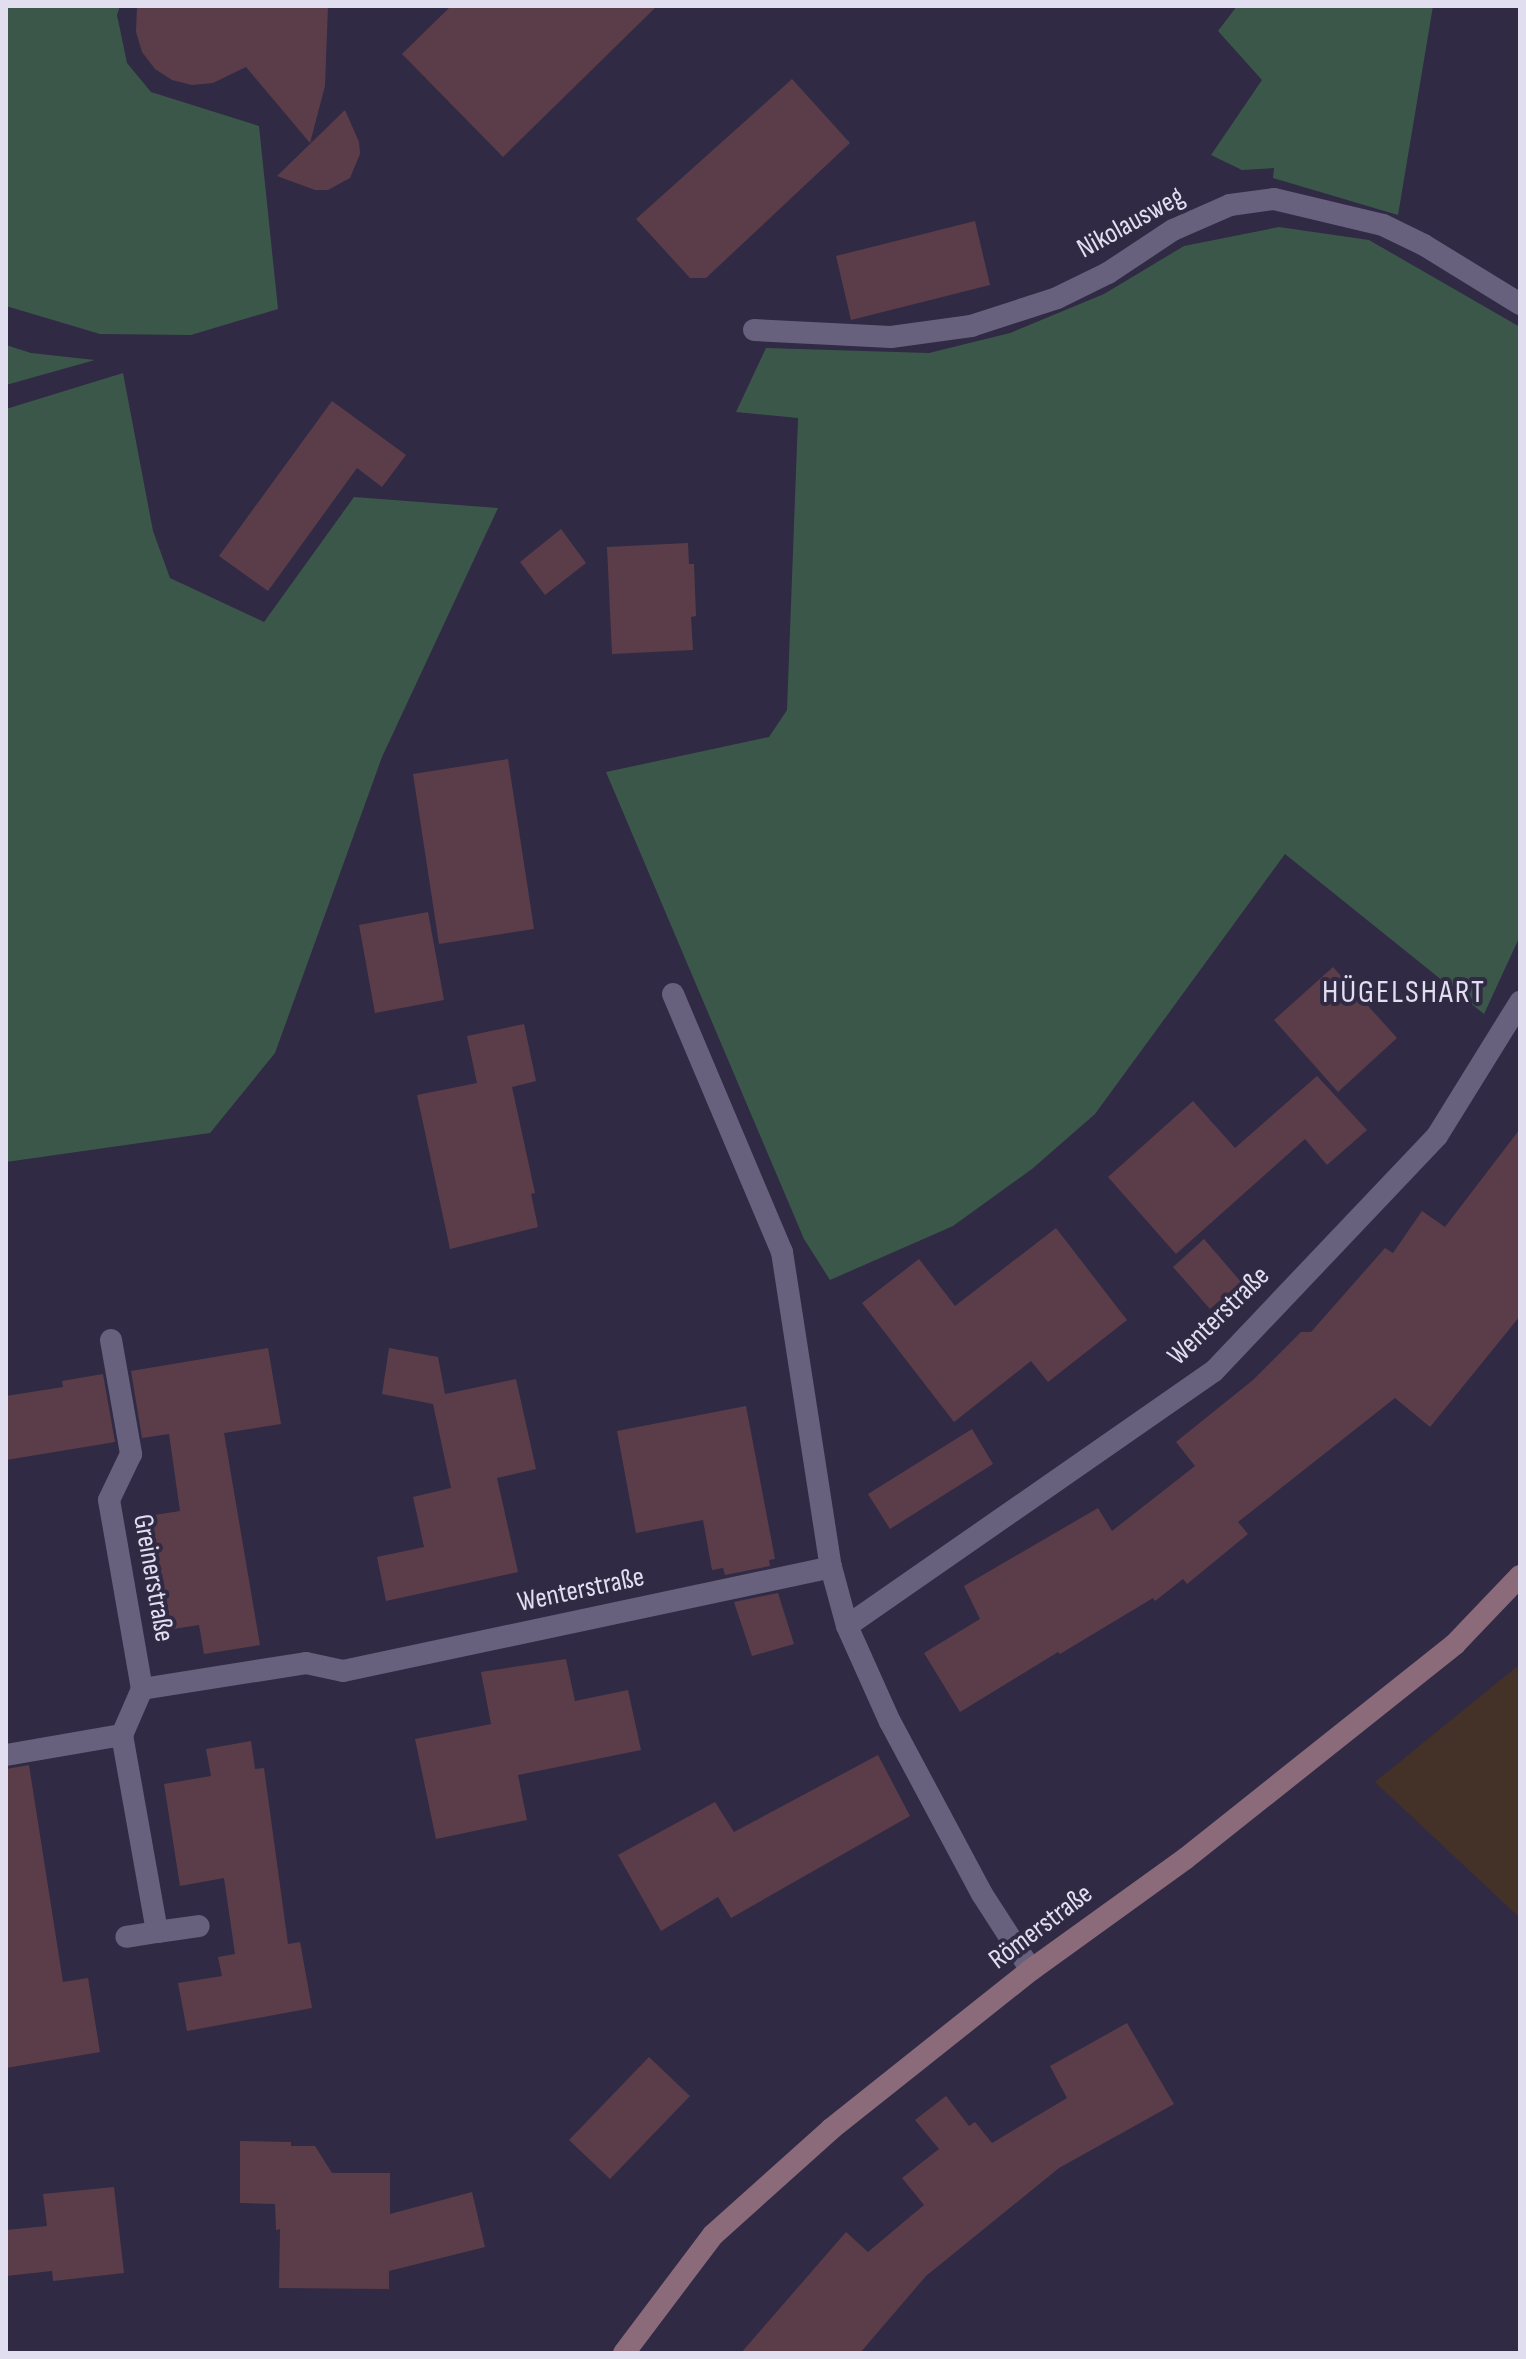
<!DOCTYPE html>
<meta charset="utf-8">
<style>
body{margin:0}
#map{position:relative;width:1526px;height:2359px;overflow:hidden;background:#302a44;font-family:"Sofia Sans Condensed",sans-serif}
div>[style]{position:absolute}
.commercial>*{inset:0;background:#443229}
.green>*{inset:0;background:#3b574a}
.building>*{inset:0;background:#5b3d49}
.minor>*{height:22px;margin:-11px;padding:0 11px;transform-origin:11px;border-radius:11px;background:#67617e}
.secondary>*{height:22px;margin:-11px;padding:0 11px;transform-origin:11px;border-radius:11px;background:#8b6a7a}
span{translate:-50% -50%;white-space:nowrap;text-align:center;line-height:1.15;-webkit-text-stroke:8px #302a44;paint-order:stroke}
.street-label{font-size:28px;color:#e0deef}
.quarter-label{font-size:32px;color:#e0deef;letter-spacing:2px}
.frame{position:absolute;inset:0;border:8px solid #e0deef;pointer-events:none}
</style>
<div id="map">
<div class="commercial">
<i style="clip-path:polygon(1520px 1664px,1520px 1918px,1375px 1782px)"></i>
</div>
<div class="green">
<i style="clip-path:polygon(6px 6px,120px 6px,117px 15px,127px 63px,151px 92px,259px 126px,278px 309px,191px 335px,100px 334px,6px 306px)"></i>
<i style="clip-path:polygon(1237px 6px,1433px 6px,1398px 215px,1273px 178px,1274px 168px,1242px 170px,1211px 155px,1262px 80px,1218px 31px)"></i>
<i style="clip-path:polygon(1279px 227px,1369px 240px,1520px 327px,1520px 936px,1484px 1014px,1285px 854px,1095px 1114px,1032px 1169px,953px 1226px,830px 1280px,804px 1239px,606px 772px,769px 737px,787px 710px,798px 418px,736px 412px,766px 348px,929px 353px,1010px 333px,1104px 294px,1184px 246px)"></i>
<i style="clip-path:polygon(6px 345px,31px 353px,95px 360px,6px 385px)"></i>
<i style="clip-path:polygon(123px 373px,153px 531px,170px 578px,264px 622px,354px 497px,498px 508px,382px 757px,275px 1053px,210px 1133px,6px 1162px,6px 409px)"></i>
</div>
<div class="building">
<i style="clip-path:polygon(137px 6px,328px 6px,325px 86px,310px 143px,246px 67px,213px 83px,192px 85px,172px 80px,155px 69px,142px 52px,136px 32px)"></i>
<i style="clip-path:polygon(451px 6px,657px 6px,503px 157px,402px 54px)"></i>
<i style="clip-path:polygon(792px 79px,850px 143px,706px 278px,690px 278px,636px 219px)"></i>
<i style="clip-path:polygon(345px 110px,359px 142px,360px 154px,350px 178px,328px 190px,315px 190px,277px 176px)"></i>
<i style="clip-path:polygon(975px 221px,990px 285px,851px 320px,836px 256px)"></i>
<i style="clip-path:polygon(332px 401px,406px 455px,382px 487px,357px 468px,268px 591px,219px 556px)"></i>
<i style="clip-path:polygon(561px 529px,586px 563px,545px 595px,520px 562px)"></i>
<i style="clip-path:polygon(688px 543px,689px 564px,694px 564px,696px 616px,691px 617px,693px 650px,612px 654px,607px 547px)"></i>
<i style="clip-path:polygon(508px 759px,534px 929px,439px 944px,413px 774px)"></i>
<i style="clip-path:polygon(428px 912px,444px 1000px,375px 1013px,359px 925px)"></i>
<i style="clip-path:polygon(1333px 967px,1397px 1038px,1338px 1092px,1274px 1020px)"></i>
<i style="clip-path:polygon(524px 1024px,536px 1081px,512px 1087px,535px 1193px,531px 1194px,538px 1227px,450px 1249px,417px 1095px,477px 1083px,467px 1036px)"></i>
<i style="clip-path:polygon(1317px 1076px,1367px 1130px,1327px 1165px,1305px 1139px,1176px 1254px,1108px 1177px,1193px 1101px,1235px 1148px)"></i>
<i style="clip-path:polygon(1520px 1129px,1520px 1316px,1430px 1427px,1395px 1398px,1238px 1522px,1248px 1534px,1187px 1584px,1183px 1579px,1155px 1601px,1153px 1598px,1060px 1654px,1058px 1652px,960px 1712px,924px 1653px,980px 1619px,964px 1586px,1098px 1508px,1112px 1531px,1195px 1466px,1176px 1442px,1253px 1380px,1301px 1332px,1311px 1332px,1385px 1248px,1393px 1253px,1422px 1211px,1445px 1227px)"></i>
<i style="clip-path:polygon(1056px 1228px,1127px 1320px,1048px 1382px,1031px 1361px,954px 1422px,862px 1303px,919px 1259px,955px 1306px)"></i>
<i style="clip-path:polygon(1204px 1239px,1241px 1282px,1210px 1309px,1173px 1267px)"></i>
<i style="clip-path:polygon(268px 1348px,281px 1424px,224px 1433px,260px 1645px,204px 1654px,199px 1625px,161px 1631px,142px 1517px,180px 1511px,169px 1434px,142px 1438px,131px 1371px)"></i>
<i style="clip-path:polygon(389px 1348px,438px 1357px,445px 1394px,516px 1379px,536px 1469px,497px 1478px,518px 1572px,386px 1601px,377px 1557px,424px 1547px,413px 1497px,451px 1488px,433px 1404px,382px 1394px)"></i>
<i style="clip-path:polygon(103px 1374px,115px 1442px,6px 1460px,6px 1396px,63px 1387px,62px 1381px)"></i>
<i style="clip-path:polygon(746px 1406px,775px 1559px,769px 1560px,770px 1566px,725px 1575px,723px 1568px,712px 1570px,703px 1520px,636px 1533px,617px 1431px)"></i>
<i style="clip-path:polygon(972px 1429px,993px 1464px,890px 1529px,868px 1494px)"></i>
<i style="clip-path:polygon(778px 1593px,794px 1644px,752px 1656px,734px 1602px)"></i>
<i style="clip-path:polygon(566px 1659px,575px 1701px,628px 1690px,641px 1750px,518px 1775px,527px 1820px,436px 1839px,415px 1739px,491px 1724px,481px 1672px)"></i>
<i style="clip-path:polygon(251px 1741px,255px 1769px,264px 1768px,288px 1944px,300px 1942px,312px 2008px,187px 2031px,178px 1983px,222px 1976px,218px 1957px,235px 1954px,224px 1878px,180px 1886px,164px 1784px,211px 1776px,206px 1749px)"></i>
<i style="clip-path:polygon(878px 1755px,910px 1816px,731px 1918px,718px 1897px,661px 1931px,618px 1855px,715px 1802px,734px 1832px)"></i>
<i style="clip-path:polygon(29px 1765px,63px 1982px,88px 1978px,100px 2052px,6px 2068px,6px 1769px)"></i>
<i style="clip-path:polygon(1127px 2023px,1174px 2104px,1059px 2168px,926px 2276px,860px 2353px,741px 2353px,846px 2232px,868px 2252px,924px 2205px,902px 2178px,939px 2149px,915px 2120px,946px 2096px,969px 2126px,975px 2122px,992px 2143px,1067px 2098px,1050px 2066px)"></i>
<i style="clip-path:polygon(649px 2057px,690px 2096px,610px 2179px,569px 2140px)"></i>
<i style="clip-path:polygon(240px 2141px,291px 2142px,291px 2146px,315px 2146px,332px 2173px,390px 2173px,390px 2214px,472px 2192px,485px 2247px,389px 2271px,389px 2289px,279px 2288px,280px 2229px,276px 2230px,275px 2204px,240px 2203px)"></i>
<i style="clip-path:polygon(114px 2187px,124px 2273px,53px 2281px,52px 2271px,6px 2276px,6px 2230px,47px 2226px,43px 2194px)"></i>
</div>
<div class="minor">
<i style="left:754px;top:330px;width:137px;rotate:2.9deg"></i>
<i style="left:891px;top:337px;width:81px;rotate:-7.8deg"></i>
<i style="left:971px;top:326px;width:90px;rotate:-18deg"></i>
<i style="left:1057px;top:298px;width:57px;rotate:-26.1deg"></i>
<i style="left:1108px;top:273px;width:78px;rotate:-33.5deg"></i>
<i style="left:1173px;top:230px;width:62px;rotate:-23.7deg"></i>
<i style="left:1230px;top:205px;width:44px;rotate:-7.8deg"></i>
<i style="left:1274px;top:199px;width:112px;rotate:13.4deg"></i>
<i style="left:1383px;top:225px;width:46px;rotate:26deg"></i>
<i style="left:1424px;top:245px;width:113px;rotate:31.6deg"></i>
<i style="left:673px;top:994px;width:280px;rotate:67.1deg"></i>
<i style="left:782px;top:1252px;width:319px;rotate:81.2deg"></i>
<i style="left:831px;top:1567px;width:61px;rotate:74.8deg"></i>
<i style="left:111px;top:1340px;width:116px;rotate:80deg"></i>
<i style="left:131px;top:1454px;width:51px;rotate:115.6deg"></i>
<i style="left:109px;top:1500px;width:192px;rotate:80.1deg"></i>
<i style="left:122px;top:1735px;width:200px;rotate:79.9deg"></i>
<i style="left:157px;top:1932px;width:31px;rotate:171deg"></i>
<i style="left:6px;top:1755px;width:118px;rotate:-9.8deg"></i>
<i style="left:122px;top:1735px;width:50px;rotate:-66.5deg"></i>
<i style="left:142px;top:1689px;width:166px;rotate:-9deg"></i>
<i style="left:306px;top:1663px;width:38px;rotate:12deg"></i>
<i style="left:343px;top:1671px;width:499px;rotate:-12deg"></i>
<i style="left:157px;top:1932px;width:42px;rotate:-8.1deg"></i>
<i style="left:1031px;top:1970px;width:90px;rotate:-122.8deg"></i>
<i style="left:982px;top:1894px;width:195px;rotate:-118.1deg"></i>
<i style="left:890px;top:1722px;width:105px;rotate:-114.1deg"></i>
<i style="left:847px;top:1626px;width:447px;rotate:-34.8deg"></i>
<i style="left:1214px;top:1371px;width:324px;rotate:-46.5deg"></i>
<i style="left:1437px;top:1136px;width:158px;rotate:-58.2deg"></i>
</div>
<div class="secondary">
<i style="left:624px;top:2353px;width:148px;rotate:-53deg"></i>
<i style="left:713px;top:2235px;width:159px;rotate:-41.9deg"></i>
<i style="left:831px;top:2129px;width:256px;rotate:-38.5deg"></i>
<i style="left:1031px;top:1970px;width:190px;rotate:-35.8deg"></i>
<i style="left:1185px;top:1859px;width:345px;rotate:-38.5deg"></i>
<i style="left:1455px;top:1644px;width:94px;rotate:-46.3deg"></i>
</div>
<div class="street-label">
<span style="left:1131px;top:223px;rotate:-29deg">Nikolausweg</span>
<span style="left:1219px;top:1316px;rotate:-44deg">Wenterstraße</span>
<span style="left:153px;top:1578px;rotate:80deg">Greinerstraße</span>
<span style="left:581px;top:1590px;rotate:-12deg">Wenterstraße</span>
<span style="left:1041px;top:1927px;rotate:-37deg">Römerstraße</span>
</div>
<div class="quarter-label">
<span style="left:1404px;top:993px">HÜGELSHART</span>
</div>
<div class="frame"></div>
</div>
